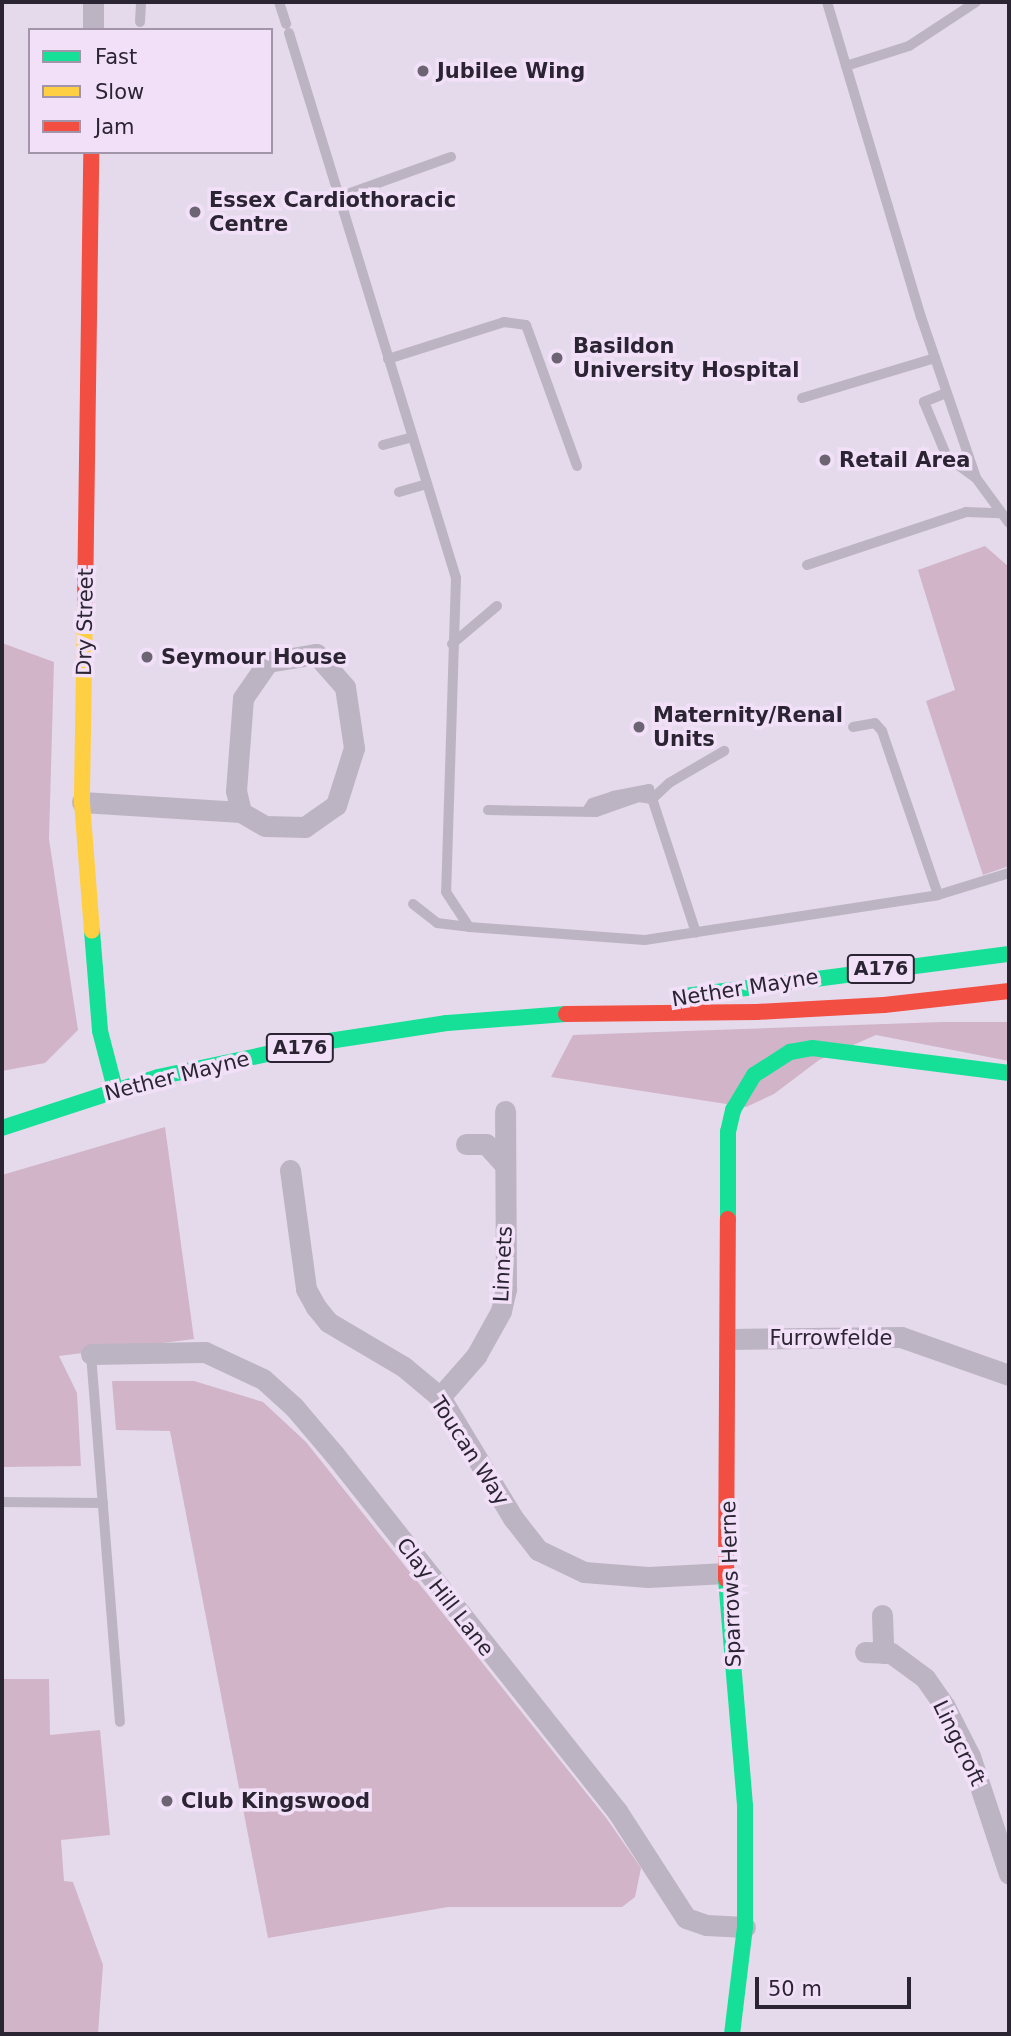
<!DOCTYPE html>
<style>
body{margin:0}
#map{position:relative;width:1011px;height:2036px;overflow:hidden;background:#e5daeb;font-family:"DejaVu Sans",sans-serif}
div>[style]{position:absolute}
.green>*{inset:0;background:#d1b4c8}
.lane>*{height:10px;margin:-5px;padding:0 5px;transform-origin:5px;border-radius:5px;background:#bdb4c3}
.street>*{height:21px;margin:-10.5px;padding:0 10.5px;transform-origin:10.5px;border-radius:10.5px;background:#bdb4c3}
.fast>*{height:16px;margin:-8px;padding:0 8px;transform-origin:8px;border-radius:8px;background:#16e098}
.slow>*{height:16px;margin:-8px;padding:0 8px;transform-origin:8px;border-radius:8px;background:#ffcf43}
.jam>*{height:16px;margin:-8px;padding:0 8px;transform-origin:8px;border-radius:8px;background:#f24e42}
.dots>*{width:19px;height:19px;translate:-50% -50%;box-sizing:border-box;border:4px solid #f2e0f9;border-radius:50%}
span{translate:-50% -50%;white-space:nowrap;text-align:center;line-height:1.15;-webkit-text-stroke:7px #f2e0f9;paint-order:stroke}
.shield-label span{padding:2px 5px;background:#f2e0f9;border:2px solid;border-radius:5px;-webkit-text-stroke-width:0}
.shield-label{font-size:19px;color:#2b2433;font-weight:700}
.poi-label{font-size:21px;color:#2b2433;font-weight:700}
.left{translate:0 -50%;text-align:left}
.street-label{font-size:21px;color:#2b2433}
.frame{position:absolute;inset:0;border:4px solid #2b2433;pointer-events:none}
.legend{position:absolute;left:28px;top:28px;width:245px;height:126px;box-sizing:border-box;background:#f2e0f9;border:2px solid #a295aa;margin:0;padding:9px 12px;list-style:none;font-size:21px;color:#2b2433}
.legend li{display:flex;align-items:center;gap:14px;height:35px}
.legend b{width:35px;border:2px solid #a295aa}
.scale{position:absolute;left:755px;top:1977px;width:156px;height:32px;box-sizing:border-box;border:4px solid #2b2433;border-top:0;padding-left:9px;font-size:21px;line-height:24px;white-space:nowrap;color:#2b2433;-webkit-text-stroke:5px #f2e0f9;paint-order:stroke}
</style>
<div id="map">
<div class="green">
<i style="clip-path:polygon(985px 546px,1009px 567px,1009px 866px,983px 875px,926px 701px,955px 690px,918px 570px)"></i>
<i style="clip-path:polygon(2px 643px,54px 662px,49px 839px,78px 1030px,45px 1063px,2px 1071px)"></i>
<i style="clip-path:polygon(942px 1022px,1009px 1022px,1009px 1061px,876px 1035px,819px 1060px,774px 1094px,746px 1107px,551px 1077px,573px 1035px)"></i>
<i style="clip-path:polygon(165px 1127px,194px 1339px,59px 1356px,77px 1393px,81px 1466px,2px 1467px,2px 1175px)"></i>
<i style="clip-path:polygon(112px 1381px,194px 1381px,263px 1402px,306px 1442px,607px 1819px,641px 1868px,635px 1897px,622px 1907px,448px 1907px,268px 1938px,170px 1431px,116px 1430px)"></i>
<i style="clip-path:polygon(2px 1679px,49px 1679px,50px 1735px,100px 1730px,110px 1835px,61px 1840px,64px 1881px,73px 1882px,103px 1965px,98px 2034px,2px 2034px)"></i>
</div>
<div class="lane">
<i style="left:279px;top:2px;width:23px;rotate:72deg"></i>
<i style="left:827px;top:2px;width:329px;rotate:73.4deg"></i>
<i style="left:921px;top:317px;width:170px;rotate:71.1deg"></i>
<i style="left:140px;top:22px;width:20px;rotate:-87deg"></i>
<i style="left:289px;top:33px;width:570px;rotate:72.96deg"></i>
<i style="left:456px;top:578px;width:314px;rotate:91.8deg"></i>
<i style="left:446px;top:892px;width:42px;rotate:56.7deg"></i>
<i style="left:469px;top:927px;width:176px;rotate:4.2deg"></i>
<i style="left:645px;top:940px;width:296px;rotate:-8.7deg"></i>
<i style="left:938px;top:895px;width:74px;rotate:-17.2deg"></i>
<i style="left:846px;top:66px;width:66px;rotate:-17.6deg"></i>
<i style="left:909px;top:46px;width:80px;rotate:-33.3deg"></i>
<i style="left:339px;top:197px;width:119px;rotate:-19.7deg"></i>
<i style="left:388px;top:359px;width:122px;rotate:-17.7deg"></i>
<i style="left:504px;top:322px;width:22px;rotate:8deg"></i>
<i style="left:526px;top:325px;width:150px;rotate:70.1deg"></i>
<i style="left:946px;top:393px;width:24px;rotate:158deg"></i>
<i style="left:924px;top:402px;width:60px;rotate:67.3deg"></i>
<i style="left:947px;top:457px;width:36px;rotate:36deg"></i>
<i style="left:976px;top:478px;width:56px;rotate:53.7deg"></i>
<i style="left:802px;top:398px;width:139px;rotate:-16.7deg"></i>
<i style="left:383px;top:445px;width:30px;rotate:-15deg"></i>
<i style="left:399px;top:492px;width:29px;rotate:-16deg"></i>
<i style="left:807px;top:565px;width:168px;rotate:-18.4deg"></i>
<i style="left:966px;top:512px;width:35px;rotate:2deg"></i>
<i style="left:452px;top:644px;width:59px;rotate:-40.2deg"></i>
<i style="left:853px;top:727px;width:22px;rotate:-10deg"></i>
<i style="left:875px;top:723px;width:11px;rotate:49deg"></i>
<i style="left:882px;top:731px;width:173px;rotate:71.1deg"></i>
<i style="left:588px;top:809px;width:7px;rotate:-56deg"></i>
<i style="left:592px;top:803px;width:22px;rotate:-18deg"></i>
<i style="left:613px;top:796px;width:37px;rotate:-11deg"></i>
<i style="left:649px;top:789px;width:151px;rotate:71.9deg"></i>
<i style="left:488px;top:810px;width:108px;rotate:1.1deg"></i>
<i style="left:596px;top:812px;width:46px;rotate:-19.2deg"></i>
<i style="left:639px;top:797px;width:13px;rotate:9deg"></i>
<i style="left:652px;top:799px;width:23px;rotate:-43deg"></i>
<i style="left:669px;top:783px;width:64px;rotate:-30.2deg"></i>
<i style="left:413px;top:904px;width:31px;rotate:38deg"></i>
<i style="left:437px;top:923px;width:32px;rotate:7deg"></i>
<i style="left:91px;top:1354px;width:369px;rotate:85.5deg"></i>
<i style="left:2px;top:1502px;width:101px;rotate:0.6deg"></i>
</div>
<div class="street">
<i style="left:93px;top:30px;width:28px;rotate:-90deg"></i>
<i style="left:82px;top:802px;width:159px;rotate:3.6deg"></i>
<i style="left:241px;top:812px;width:22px;rotate:-103deg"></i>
<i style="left:236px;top:791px;width:93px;rotate:-85.7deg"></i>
<i style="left:243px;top:698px;width:44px;rotate:-55.2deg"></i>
<i style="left:268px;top:662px;width:49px;rotate:-9.5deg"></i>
<i style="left:316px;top:654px;width:44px;rotate:48.7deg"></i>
<i style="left:345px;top:687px;width:62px;rotate:81.6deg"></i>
<i style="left:354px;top:748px;width:60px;rotate:107.5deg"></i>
<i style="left:336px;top:805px;width:38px;rotate:145deg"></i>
<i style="left:305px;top:827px;width:40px;rotate:-178.6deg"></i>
<i style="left:265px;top:826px;width:28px;rotate:-150deg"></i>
<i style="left:466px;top:1144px;width:20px"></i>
<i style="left:486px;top:1144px;width:27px;rotate:48deg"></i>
<i style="left:290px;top:1170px;width:120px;rotate:82.3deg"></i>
<i style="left:306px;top:1289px;width:21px;rotate:61deg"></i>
<i style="left:316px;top:1307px;width:19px;rotate:51deg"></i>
<i style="left:328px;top:1322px;width:88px;rotate:30.6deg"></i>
<i style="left:404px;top:1367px;width:47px;rotate:39.8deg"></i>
<i style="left:440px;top:1397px;width:141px;rotate:58.9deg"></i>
<i style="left:513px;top:1518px;width:41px;rotate:52deg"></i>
<i style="left:538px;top:1550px;width:51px;rotate:25.6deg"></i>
<i style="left:584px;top:1572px;width:64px;rotate:4.5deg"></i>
<i style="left:648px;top:1577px;width:78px;rotate:-2.9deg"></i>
<i style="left:730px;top:1339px;width:171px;rotate:-0.7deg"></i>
<i style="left:901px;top:1337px;width:114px;rotate:19.4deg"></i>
<i style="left:91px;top:1354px;width:114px;rotate:-1deg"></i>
<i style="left:205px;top:1352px;width:64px;rotate:25deg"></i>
<i style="left:263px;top:1379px;width:42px;rotate:42.1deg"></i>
<i style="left:294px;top:1407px;width:62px;rotate:49.6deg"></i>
<i style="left:334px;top:1454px;width:456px;rotate:51.6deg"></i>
<i style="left:617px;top:1811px;width:127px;rotate:57.2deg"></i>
<i style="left:686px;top:1918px;width:21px;rotate:19deg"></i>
<i style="left:706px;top:1925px;width:39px;rotate:3deg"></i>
<i style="left:440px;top:1397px;width:55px;rotate:-48.7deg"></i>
<i style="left:476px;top:1356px;width:51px;rotate:-60.9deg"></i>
<i style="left:501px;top:1311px;width:23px;rotate:-77deg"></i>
<i style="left:506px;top:1289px;width:178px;rotate:-90.3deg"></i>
<i style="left:882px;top:1615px;width:38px;rotate:88deg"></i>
<i style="left:865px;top:1652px;width:26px;rotate:2deg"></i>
<i style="left:891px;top:1653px;width:42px;rotate:36.3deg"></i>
<i style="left:925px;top:1678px;width:35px;rotate:55deg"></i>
<i style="left:945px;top:1707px;width:55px;rotate:63deg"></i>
<i style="left:970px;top:1756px;width:124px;rotate:71.7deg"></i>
</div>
<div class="fast">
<i style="left:92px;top:931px;width:100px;rotate:85.4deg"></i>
<i style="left:100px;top:1031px;width:60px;rotate:75.5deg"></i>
<i style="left:685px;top:996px;width:327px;rotate:-7.4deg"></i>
<i style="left:2px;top:1128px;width:164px;rotate:-18.1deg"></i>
<i style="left:158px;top:1077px;width:175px;rotate:-11.9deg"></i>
<i style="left:329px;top:1041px;width:119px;rotate:-8.7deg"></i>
<i style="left:447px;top:1023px;width:119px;rotate:-4.3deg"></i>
<i style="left:728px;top:1219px;width:87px;rotate:-90deg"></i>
<i style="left:728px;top:1132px;width:23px;rotate:-77deg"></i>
<i style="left:733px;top:1110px;width:41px;rotate:-59deg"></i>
<i style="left:754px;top:1075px;width:43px;rotate:-32.6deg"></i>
<i style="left:790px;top:1052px;width:22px;rotate:-10deg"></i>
<i style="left:812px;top:1048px;width:199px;rotate:7.2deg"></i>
<i style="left:726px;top:1579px;width:228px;rotate:85.2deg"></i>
<i style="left:745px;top:1806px;width:121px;rotate:90deg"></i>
<i style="left:745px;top:1927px;width:108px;rotate:96.9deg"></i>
</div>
<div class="slow">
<i style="left:85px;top:603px;width:199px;rotate:90.9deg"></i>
<i style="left:82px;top:802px;width:129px;rotate:85.6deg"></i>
</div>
<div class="jam">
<i style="left:85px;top:603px;width:451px;rotate:-89.2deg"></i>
<i style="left:566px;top:1014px;width:191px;rotate:-0.6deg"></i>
<i style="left:757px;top:1012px;width:127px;rotate:-3.2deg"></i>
<i style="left:884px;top:1005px;width:126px;rotate:-6.4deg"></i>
<i style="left:726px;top:1579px;width:360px;rotate:-89.7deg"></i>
</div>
<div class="dots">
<i style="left:423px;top:71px;background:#6c6473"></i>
<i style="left:195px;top:212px;background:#6c6473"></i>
<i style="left:557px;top:358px;background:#6c6473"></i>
<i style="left:825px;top:460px;background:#6c6473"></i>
<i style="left:147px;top:657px;background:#6c6473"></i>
<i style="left:639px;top:727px;background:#6c6473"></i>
<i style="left:167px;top:1801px;background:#6c6473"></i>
</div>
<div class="shield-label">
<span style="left:881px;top:969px">A176</span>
<span style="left:300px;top:1048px">A176</span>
</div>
<div class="poi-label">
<span class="left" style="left:437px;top:71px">Jubilee Wing</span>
<span class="left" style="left:209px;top:212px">Essex Cardiothoracic<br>Centre</span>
<span class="left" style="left:573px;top:358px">Basildon<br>University Hospital</span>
<span class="left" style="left:839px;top:460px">Retail Area</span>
<span class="left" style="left:161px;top:657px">Seymour House</span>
<span class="left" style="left:653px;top:727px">Maternity/Renal<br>Units</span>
<span class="left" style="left:181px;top:1801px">Club Kingswood</span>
</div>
<div class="street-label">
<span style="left:85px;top:622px;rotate:-89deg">Dry Street</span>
<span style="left:745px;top:988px;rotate:-9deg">Nether Mayne</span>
<span style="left:177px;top:1076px;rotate:-14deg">Nether Mayne</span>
<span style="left:503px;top:1264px;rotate:-87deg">Linnets</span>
<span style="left:831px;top:1338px">Furrowfelde</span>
<span style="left:470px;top:1451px;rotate:57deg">Toucan Way</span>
<span style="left:731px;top:1584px;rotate:-92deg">Sparrows Herne</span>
<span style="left:445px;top:1597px;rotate:52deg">Clay Hill Lane</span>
<span style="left:959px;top:1743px;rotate:64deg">Lingcroft</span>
</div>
<div class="frame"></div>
<ul class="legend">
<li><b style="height:9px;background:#16e098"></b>Fast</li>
<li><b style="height:9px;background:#ffcf43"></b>Slow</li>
<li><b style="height:9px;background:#f24e42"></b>Jam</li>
</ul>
<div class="scale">50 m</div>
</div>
